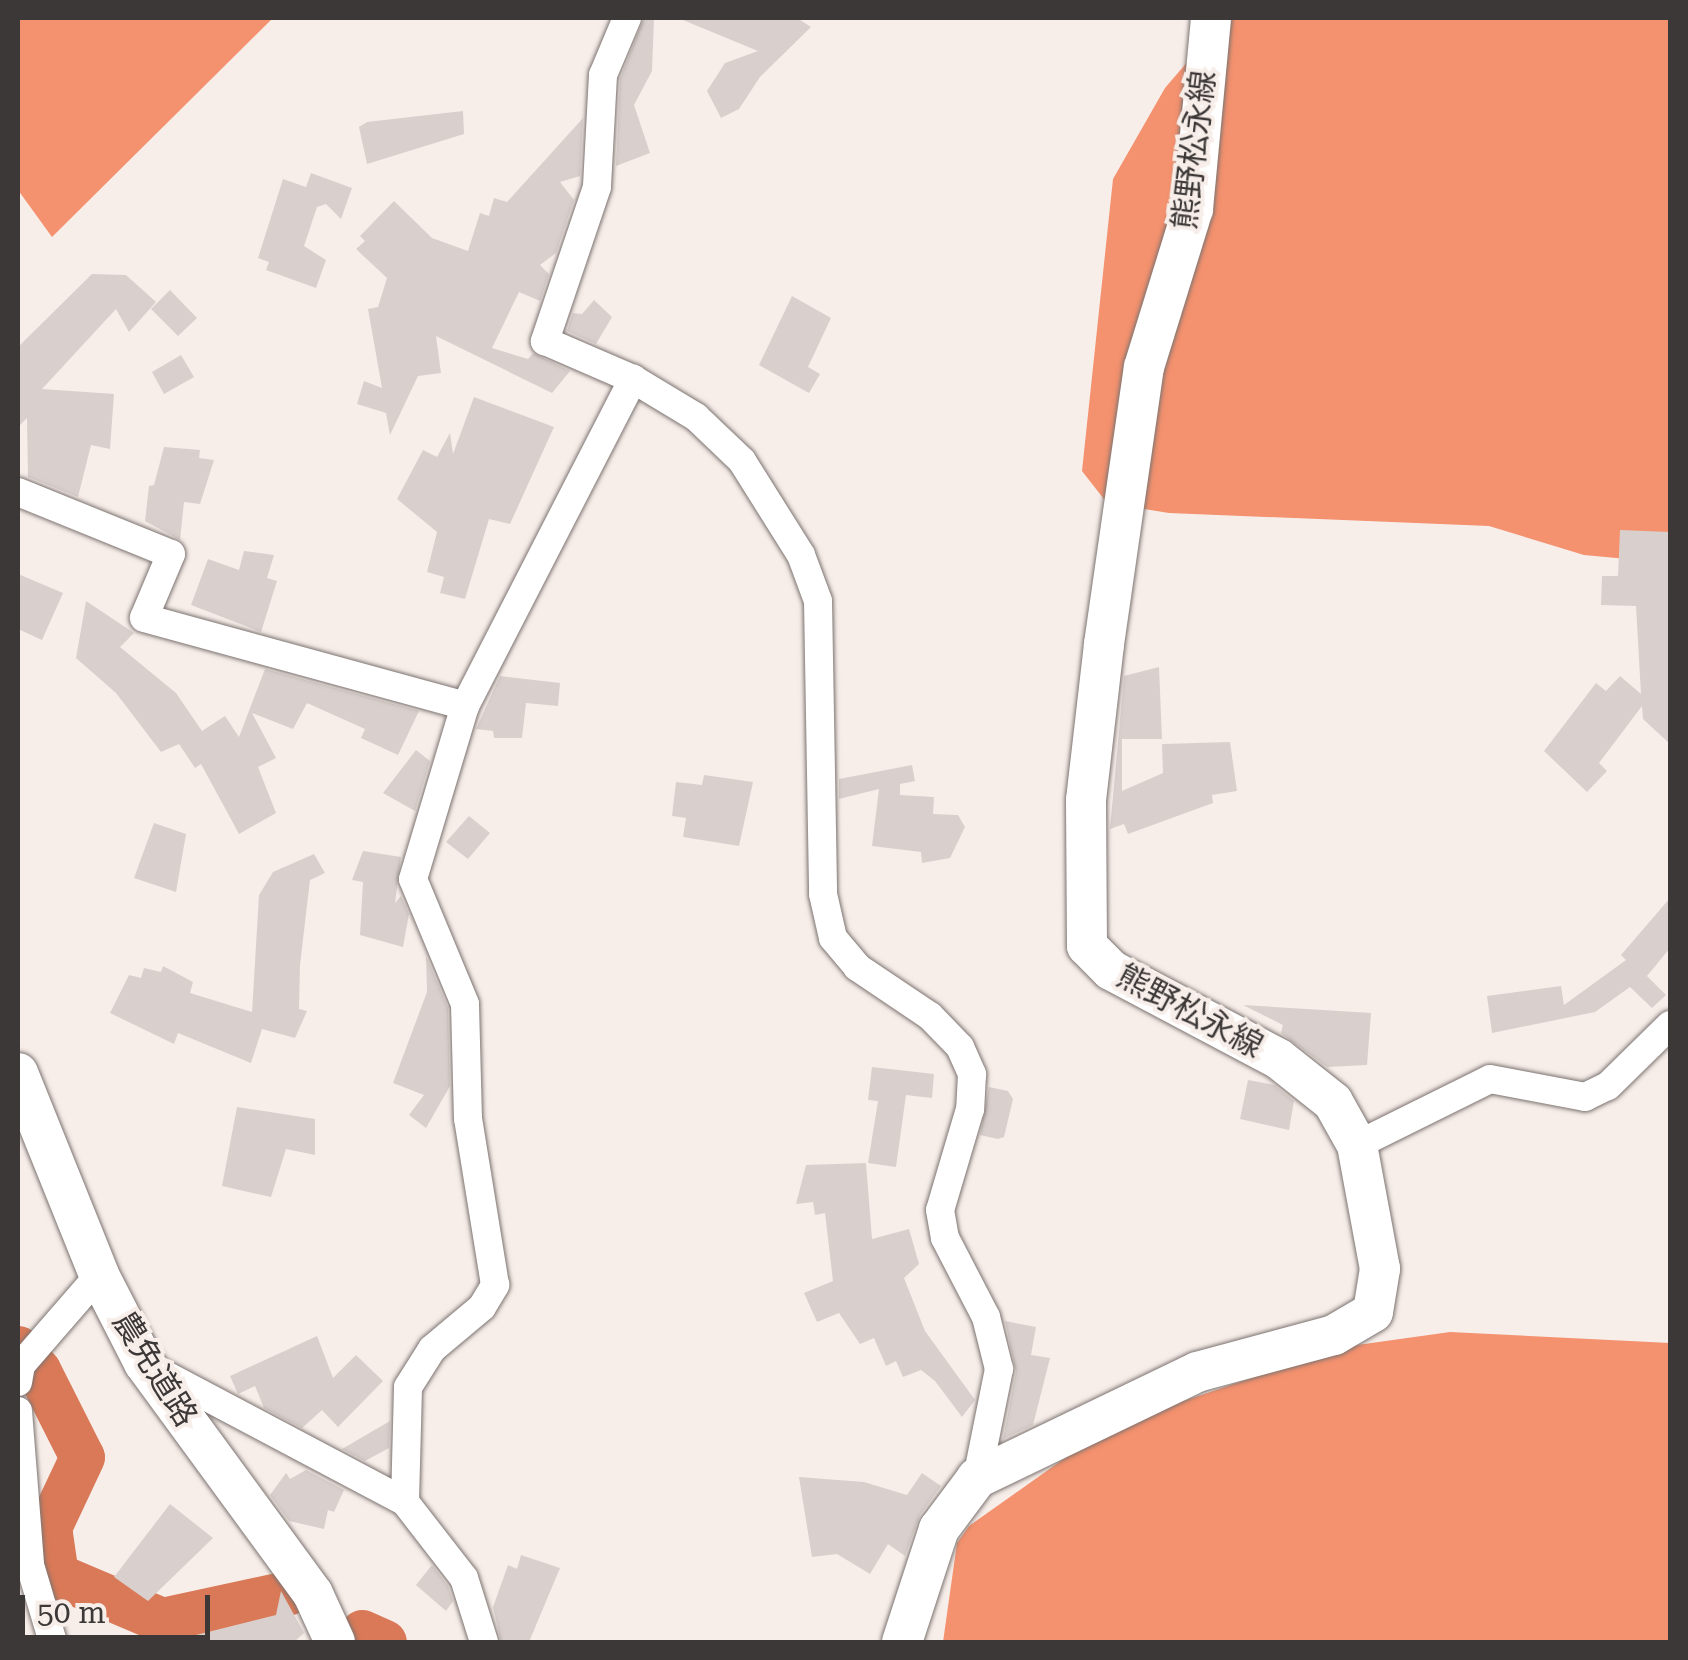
<!DOCTYPE html>
<meta charset="utf-8">
<style>
body{margin:0}
#map{position:relative;width:1688px;height:1660px;overflow:hidden;background:#f7eeea;font-family:"Roboto Serif","Noto Sans JP",serif}
div>[style]{position:absolute}
[style*='--x']{left:calc(var(--x)*1px);top:calc(var(--y)*1px);width:calc(var(--w)*1px);rotate:calc(var(--a)*1deg)}
.forest>*{inset:0;background:#f4916e}
.river>*{height:45px;margin:-22.5px;padding:0 22.5px;transform-origin:22.5px;border-radius:22.5px;background:#d97957}
.building>*{inset:0;background:#d9d0cd}
.roads{filter:drop-shadow(0 0 2px #7c7370) drop-shadow(0 0 2px #7c7370)}
.street>*{height:28px;margin:-14px;padding:0 14px;transform-origin:14px;border-radius:14px;background:#fff}
.secondary>*{height:40px;margin:-20px;padding:0 20px;transform-origin:20px;border-radius:20px;background:#fff}
span{translate:-50% -50%;white-space:nowrap;text-align:center;line-height:1.15;-webkit-text-stroke:8px #f7eeea;paint-order:stroke}
.street-label{font-size:32px;color:#3c3837}
.frame{position:absolute;inset:0;border:20px solid #3c3837;pointer-events:none}
.scale{position:absolute;left:20px;top:1595px;width:190px;height:45px;box-sizing:border-box;border:5px solid #3c3837;border-top:0;padding-left:12px;font-size:30px;line-height:35px;white-space:nowrap;color:#3c3837;-webkit-text-stroke:8px #f7eeea;paint-order:stroke}
</style>
<div id="map">
<div class="forest">
<div style="clip-path:polygon(18px 18px,273px 18px,52px 237px,18px 190px)"></div>
<div style="clip-path:polygon(1225px 18px,1670px 18px,1670px 563px,1584px 555px,1489px 526px,1169px 513px,1107px 503px,1082px 471px,1113px 179px,1165px 88px)"></div>
<div style="clip-path:polygon(1450px 1332px,1670px 1343px,1670px 1642px,943px 1642px,957px 1543px,969px 1526px,1110px 1426px,1343px 1347px)"></div>
</div>
<div class="river">
<div style="--x:18;--y:1348;--w:30;--a:48"></div>
<div style="--x:38;--y:1370;--w:97;--a:63.2"></div>
<div style="--x:82;--y:1457;--w:77;--a:115.2"></div>
<div style="--x:49;--y:1527;--w:49;--a:81.7"></div>
<div style="--x:56;--y:1575;--w:115;--a:23"></div>
<div style="--x:162;--y:1620;--w:128;--a:-12.2"></div>
<div style="--x:362;--y:1632;--w:24;--a:24"></div>
</div>
<div class="building">
<div style="clip-path:polygon(644px 18px,654px 18px,652px 71px,634px 105px,650px 153px,616px 166px,620px 79px)"></div>
<div style="clip-path:polygon(678px 18px,797px 18px,811px 27px,760px 77px,739px 109px,721px 118px,707px 91px,725px 63px,758px 51px)"></div>
<div style="clip-path:polygon(463px 111px,464px 134px,367px 164px,359px 127px,367px 122px)"></div>
<div style="clip-path:polygon(583px 118px,580px 176px,560px 182px,574px 200px,556px 253px,540px 265px,549px 274px,540px 301px,519px 292px,492px 348px,528px 359px,533px 353px,570px 371px,552px 393px,436px 336px,441px 373px,418px 376px,390px 435px,386px 413px,357px 404px,364px 381px,382px 388px,368px 309px,378px 307px,387px 278px,356px 249px,365px 241px,360px 236px,394px 201px,432px 238px,468px 251px,480px 213px,489px 216px,494px 198px,507px 202px)"></div>
<div style="clip-path:polygon(311px 173px,352px 188px,341px 219px,326px 204px,317px 207px,304px 246px,326px 260px,316px 288px,266px 270px,269px 262px,258px 258px,283px 179px,306px 187px)"></div>
<div style="clip-path:polygon(92px 274px,126px 275px,156px 302px,129px 332px,116px 309px,42px 389px,114px 394px,110px 449px,91px 445px,78px 497px,28px 477px,27px 418px,18px 427px,18px 347px)"></div>
<div style="clip-path:polygon(170px 290px,197px 318px,178px 336px,151px 309px)"></div>
<div style="clip-path:polygon(792px 296px,831px 318px,808px 367px,820px 374px,809px 393px,759px 365px)"></div>
<div style="clip-path:polygon(594px 300px,612px 317px,596px 344px,567px 331px,573px 313px,582px 314px)"></div>
<div style="clip-path:polygon(181px 355px,194px 377px,164px 394px,152px 372px)"></div>
<div style="clip-path:polygon(474px 397px,554px 427px,510px 524px,489px 519px,465px 599px,440px 593px,444px 577px,427px 572px,437px 532px,397px 499px,423px 450px,437px 457px,450px 433px,453px 454px)"></div>
<div style="clip-path:polygon(164px 447px,200px 450px,199px 458px,214px 460px,200px 504px,184px 502px,180px 540px,145px 521px,149px 486px,154px 485px)"></div>
<div style="clip-path:polygon(1620px 530px,1670px 532px,1670px 744px,1643px 719px,1642px 706px,1599px 763px,1607px 771px,1587px 792px,1544px 751px,1596px 683px,1606px 691px,1620px 676px,1641px 694px,1636px 606px,1601px 605px,1602px 576px,1618px 576px)"></div>
<div style="clip-path:polygon(244px 551px,274px 555px,267px 578px,277px 581px,261px 632px,191px 605px,208px 559px,239px 570px)"></div>
<div style="clip-path:polygon(18px 574px,63px 593px,42px 640px,18px 629px)"></div>
<div style="clip-path:polygon(86px 601px,134px 633px,120px 647px,176px 693px,202px 731px,225px 716px,239px 737px,265px 669px,419px 711px,398px 755px,361px 738px,365px 729px,307px 703px,293px 729px,252px 713px,276px 758px,258px 767px,276px 813px,239px 834px,201px 764px,195px 768px,179px 744px,161px 752px,116px 693px,76px 658px)"></div>
<div style="clip-path:polygon(1159px 667px,1162px 739px,1122px 739px,1122px 791px,1163px 773px,1162px 744px,1230px 742px,1237px 791px,1212px 795px,1213px 803px,1128px 834px,1124px 824px,1110px 829px,1124px 676px)"></div>
<div style="clip-path:polygon(500px 676px,560px 683px,558px 706px,526px 703px,522px 738px,494px 738px,493px 731px,476px 729px)"></div>
<div style="clip-path:polygon(416px 750px,430px 761px,415px 811px,383px 793px)"></div>
<div style="clip-path:polygon(912px 765px,915px 781px,900px 784px,900px 795px,934px 797px,933px 814px,958px 815px,965px 827px,950px 858px,922px 863px,921px 852px,872px 846px,879px 789px,839px 799px,839px 779px)"></div>
<div style="clip-path:polygon(704px 775px,753px 782px,739px 846px,683px 837px,686px 818px,672px 816px,676px 782px,702px 785px)"></div>
<div style="clip-path:polygon(469px 816px,490px 833px,468px 859px,446px 842px)"></div>
<div style="clip-path:polygon(154px 823px,186px 834px,176px 892px,134px 878px)"></div>
<div style="clip-path:polygon(363px 851px,401px 857px,395px 903px,401px 896px,409px 914px,403px 947px,360px 935px,363px 882px,352px 880px)"></div>
<div style="clip-path:polygon(314px 854px,325px 873px,310px 880px,300px 965px,299px 1009px,307px 1011px,295px 1038px,262px 1029px,251px 1063px,178px 1033px,174px 1044px,110px 1013px,129px 975px,141px 978px,144px 968px,161px 972px,163px 966px,193px 982px,190px 993px,252px 1012px,259px 895px,273px 872px)"></div>
<div style="clip-path:polygon(1670px 898px,1670px 948px,1647px 976px,1666px 995px,1652px 1008px,1630px 987px,1595px 1012px,1492px 1033px,1487px 996px,1561px 986px,1564px 1005px,1626px 960px,1621px 955px)"></div>
<div style="clip-path:polygon(426px 956px,448px 1008px,450px 1086px,426px 1128px,409px 1115px,424px 1095px,393px 1083px,427px 992px)"></div>
<div style="clip-path:polygon(1243px 1005px,1371px 1013px,1367px 1065px,1327px 1067px,1281px 1033px,1283px 1025px)"></div>
<div style="clip-path:polygon(872px 1067px,934px 1074px,932px 1098px,906px 1095px,896px 1167px,868px 1163px,878px 1101px,868px 1100px)"></div>
<div style="clip-path:polygon(1248px 1080px,1274px 1085px,1294px 1101px,1289px 1130px,1240px 1119px)"></div>
<div style="clip-path:polygon(989px 1087px,1008px 1091px,1013px 1099px,1004px 1137px,998px 1139px,980px 1135px)"></div>
<div style="clip-path:polygon(237px 1107px,315px 1119px,315px 1155px,286px 1149px,271px 1197px,222px 1186px)"></div>
<div style="clip-path:polygon(866px 1163px,872px 1239px,909px 1229px,919px 1264px,904px 1278px,925px 1331px,975px 1400px,962px 1417px,935px 1381px,921px 1370px,903px 1377px,896px 1361px,886px 1366px,874px 1338px,860px 1344px,839px 1313px,817px 1322px,804px 1293px,833px 1281px,825px 1213px,815px 1215px,813px 1202px,796px 1204px,806px 1165px)"></div>
<div style="clip-path:polygon(1005px 1321px,1036px 1327px,1031px 1355px,1050px 1358px,1033px 1425px,1003px 1439px,1016px 1372px)"></div>
<div style="clip-path:polygon(317px 1336px,333px 1378px,356px 1355px,383px 1381px,338px 1427px,322px 1410px,302px 1428px,264px 1408px,255px 1386px,238px 1394px,230px 1376px)"></div>
<div style="clip-path:polygon(390px 1421px,389px 1448px,365px 1461px,342px 1449px)"></div>
<div style="clip-path:polygon(306px 1470px,344px 1490px,334px 1512px,328px 1510px,324px 1529px,289px 1521px,270px 1495px,286px 1473px,290px 1479px)"></div>
<div style="clip-path:polygon(922px 1473px,941px 1486px,920px 1515px,905px 1556px,888px 1544px,870px 1574px,837px 1554px,812px 1557px,799px 1477px,864px 1482px,907px 1495px)"></div>
<div style="clip-path:polygon(170px 1504px,213px 1538px,148px 1601px,114px 1577px)"></div>
<div style="clip-path:polygon(521px 1555px,560px 1568px,529px 1642px,501px 1642px,493px 1607px,508px 1565px,517px 1569px)"></div>
<div style="clip-path:polygon(432px 1565px,448px 1586px,453px 1601px,446px 1611px,416px 1585px)"></div>
<div style="clip-path:polygon(281px 1591px,304px 1633px,294px 1642px,197px 1642px,196px 1635px,276px 1615px)"></div>
</div>
<div class="roads">
<div class="street">
<div style="--x:627;--y:18;--w:62;--a:112.8"></div>
<div style="--x:603;--y:75;--w:112;--a:93.1"></div>
<div style="--x:597;--y:187;--w:163;--a:108.7"></div>
<div style="--x:545;--y:341;--w:96;--a:23.4"></div>
<div style="--x:633;--y:379;--w:74;--a:31.1"></div>
<div style="--x:696;--y:417;--w:64;--a:43.7"></div>
<div style="--x:742;--y:461;--w:111;--a:57.9"></div>
<div style="--x:801;--y:555;--w:49;--a:69.7"></div>
<div style="--x:818;--y:601;--w:293;--a:89"></div>
<div style="--x:823;--y:894;--w:45;--a:77.2"></div>
<div style="--x:833;--y:938;--w:38;--a:50"></div>
<div style="--x:857;--y:967;--w:88;--a:33.9"></div>
<div style="--x:930;--y:1016;--w:43;--a:45.9"></div>
<div style="--x:960;--y:1047;--w:30;--a:66"></div>
<div style="--x:972;--y:1074;--w:35;--a:93"></div>
<div style="--x:970;--y:1109;--w:105;--a:106.5"></div>
<div style="--x:940;--y:1210;--w:28;--a:80"></div>
<div style="--x:945;--y:1238;--w:89;--a:62.6"></div>
<div style="--x:986;--y:1317;--w:54;--a:76"></div>
<div style="--x:999;--y:1369;--w:111;--a:101.4"></div>
<div style="--x:18;--y:492;--w:165;--a:22.1"></div>
<div style="--x:171;--y:554;--w:69;--a:112.9"></div>
<div style="--x:144;--y:618;--w:333;--a:15.3"></div>
<div style="--x:1357;--y:1145;--w:148;--a:-26.4"></div>
<div style="--x:1490;--y:1079;--w:97;--a:10.7"></div>
<div style="--x:1585;--y:1097;--w:25;--a:-26"></div>
<div style="--x:1608;--y:1086;--w:87;--a:-44.5"></div>
<div style="--x:154;--y:1369;--w:284;--a:27.9"></div>
<div style="--x:405;--y:1502;--w:96;--a:52.2"></div>
<div style="--x:464;--y:1578;--w:67;--a:72.6"></div>
<div style="--x:18;--y:1382;--w:17;--a:-80"></div>
<div style="--x:21;--y:1365;--w:119;--a:-49.1"></div>
<div style="--x:18;--y:1411;--w:154;--a:85.5"></div>
<div style="--x:30;--y:1565;--w:80;--a:73.4"></div>
<div style="--x:405;--y:1502;--w:115;--a:-88.5"></div>
<div style="--x:408;--y:1387;--w:45;--a:-57.7"></div>
<div style="--x:432;--y:1349;--w:65;--a:-40"></div>
<div style="--x:482;--y:1307;--w:26;--a:-59"></div>
<div style="--x:495;--y:1285;--w:168;--a:-99.2"></div>
<div style="--x:468;--y:1119;--w:115;--a:-91.5"></div>
<div style="--x:465;--y:1004;--w:135;--a:-112.6"></div>
<div style="--x:413;--y:879;--w:181;--a:-73.3"></div>
<div style="--x:465;--y:706;--w:368;--a:-62.8"></div>
</div>
<div class="secondary">
<div style="--x:18;--y:1073;--w:218;--a:68.1"></div>
<div style="--x:99;--y:1275;--w:99;--a:62.9"></div>
<div style="--x:144;--y:1363;--w:286;--a:53.8"></div>
<div style="--x:313;--y:1594;--w:53;--a:65.4"></div>
<div style="--x:902;--y:1642;--w:119;--a:-71.9"></div>
<div style="--x:939;--y:1529;--w:64;--a:-53.3"></div>
<div style="--x:977;--y:1478;--w:244;--a:-25.7"></div>
<div style="--x:1197;--y:1372;--w:142;--a:-15.1"></div>
<div style="--x:1334;--y:1335;--w:45;--a:-30.5"></div>
<div style="--x:1373;--y:1312;--w:44;--a:-80.8"></div>
<div style="--x:1380;--y:1269;--w:126;--a:-100.5"></div>
<div style="--x:1357;--y:1145;--w:49;--a:-119.2"></div>
<div style="--x:1333;--y:1102;--w:69;--a:-141.5"></div>
<div style="--x:1279;--y:1059;--w:190;--a:-152.1"></div>
<div style="--x:1111;--y:970;--w:34;--a:-135"></div>
<div style="--x:1087;--y:946;--w:146;--a:-90.4"></div>
<div style="--x:1086;--y:800;--w:157;--a:-83.4"></div>
<div style="--x:1104;--y:644;--w:280;--a:-81.8"></div>
<div style="--x:1144;--y:367;--w:165;--a:-72.8"></div>
<div style="--x:1193;--y:209;--w:192;--a:-84.6"></div>
</div>
</div>
<div class="street-label">
<span style="left:1194px;top:150px;rotate:-83deg">熊野松永線</span>
<span style="left:1190px;top:1011px;rotate:28deg">熊野松永線</span>
<span style="left:155px;top:1369px;rotate:58deg">農免道路</span>
</div>
<div class="frame"></div>
<div class="scale">50 m</div>
</div>
